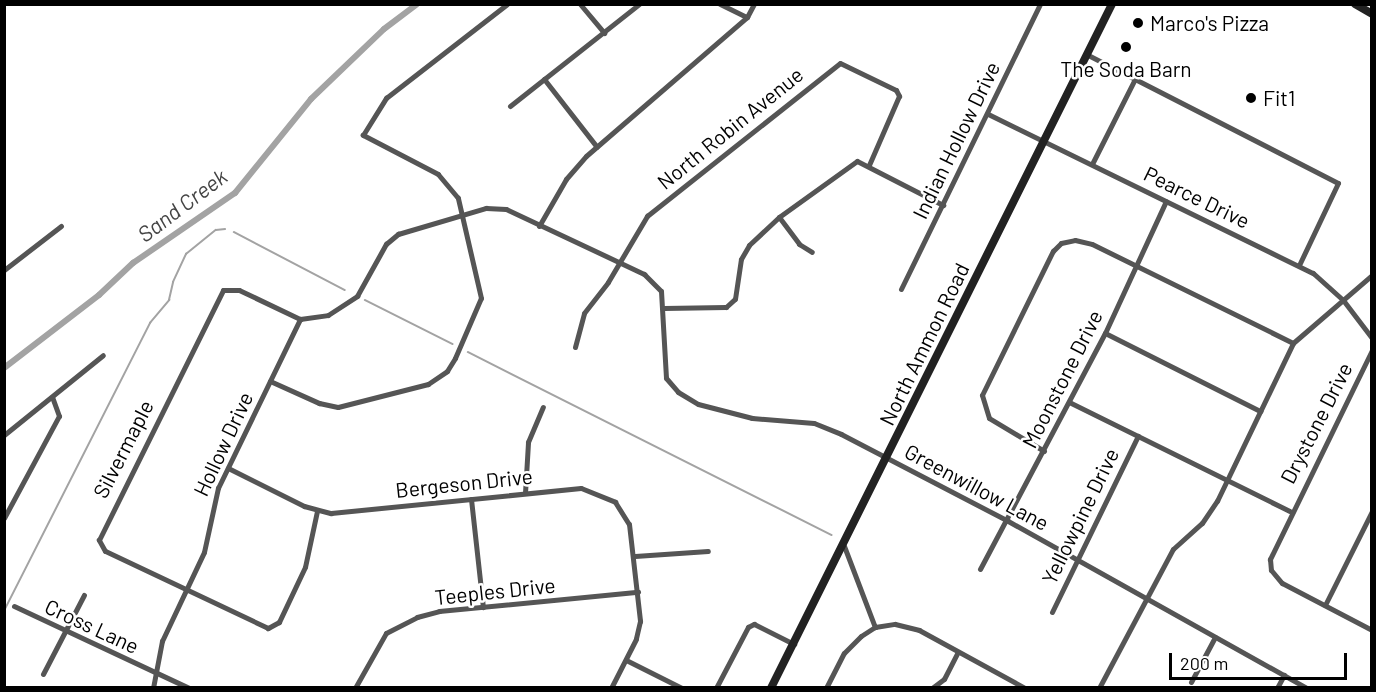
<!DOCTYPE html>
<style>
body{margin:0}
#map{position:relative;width:1376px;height:692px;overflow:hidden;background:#fff;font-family:Barlow,sans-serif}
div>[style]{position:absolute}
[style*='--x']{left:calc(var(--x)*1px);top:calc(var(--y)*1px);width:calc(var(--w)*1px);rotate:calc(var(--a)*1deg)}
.stream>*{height:1.5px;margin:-0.75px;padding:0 0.75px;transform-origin:0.75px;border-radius:0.75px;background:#a3a3a3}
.canal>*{height:6px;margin:-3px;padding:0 3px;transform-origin:3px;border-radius:3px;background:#a3a3a3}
.minor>*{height:5px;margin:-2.5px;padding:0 2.5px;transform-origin:2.5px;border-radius:2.5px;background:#555}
.secondary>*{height:8px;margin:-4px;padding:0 4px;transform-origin:4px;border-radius:4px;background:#222}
.dots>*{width:16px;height:16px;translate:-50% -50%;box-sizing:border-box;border:3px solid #fff;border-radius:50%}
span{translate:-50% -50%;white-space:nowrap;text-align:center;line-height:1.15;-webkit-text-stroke:5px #fff;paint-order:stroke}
.poi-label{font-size:21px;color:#000}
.left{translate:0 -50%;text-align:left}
.street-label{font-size:21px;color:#000}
.water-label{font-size:22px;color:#444;font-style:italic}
.frame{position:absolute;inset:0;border:6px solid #000;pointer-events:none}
.scale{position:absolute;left:1169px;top:653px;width:178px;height:27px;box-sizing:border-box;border:3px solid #000;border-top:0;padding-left:8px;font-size:18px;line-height:21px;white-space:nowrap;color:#000;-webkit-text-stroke:4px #fff;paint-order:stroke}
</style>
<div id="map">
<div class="stream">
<div style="--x:234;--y:232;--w:125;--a:27.6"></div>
<div style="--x:365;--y:300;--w:98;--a:26.6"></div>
<div style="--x:468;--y:352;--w:407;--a:26.7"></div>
<div style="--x:4;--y:611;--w:323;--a:-63.1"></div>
<div style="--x:150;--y:323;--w:30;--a:-50"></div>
<div style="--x:169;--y:300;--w:18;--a:-77"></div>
<div style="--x:173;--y:282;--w:31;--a:-65"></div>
<div style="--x:186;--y:254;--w:38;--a:-39"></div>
<div style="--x:216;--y:230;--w:9;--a:-6"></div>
</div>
<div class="canal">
<div style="--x:4;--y:368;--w:120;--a:-37.5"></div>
<div style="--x:99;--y:295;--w:47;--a:-43.3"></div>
<div style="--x:133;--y:263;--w:124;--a:-34.5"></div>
<div style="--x:235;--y:193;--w:121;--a:-51"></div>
<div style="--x:311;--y:99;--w:101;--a:-43.8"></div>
<div style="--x:384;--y:29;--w:41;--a:-37.1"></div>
</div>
<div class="minor">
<div style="--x:580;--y:4;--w:38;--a:50"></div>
<div style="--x:720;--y:4;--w:30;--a:26"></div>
<div style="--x:1086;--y:54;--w:283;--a:27.1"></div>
<div style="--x:1338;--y:183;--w:91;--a:115.4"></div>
<div style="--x:544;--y:79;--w:86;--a:52.1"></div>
<div style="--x:510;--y:106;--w:164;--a:-38.3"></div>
<div style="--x:988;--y:114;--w:362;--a:26.1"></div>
<div style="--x:1313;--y:273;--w:40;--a:42"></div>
<div style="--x:1343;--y:300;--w:48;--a:52.7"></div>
<div style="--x:1092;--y:164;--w:95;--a:-63.2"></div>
<div style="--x:779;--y:217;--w:34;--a:53"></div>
<div style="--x:799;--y:244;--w:15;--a:32"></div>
<div style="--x:539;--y:226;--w:54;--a:-60.1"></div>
<div style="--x:566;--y:179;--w:30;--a:-49"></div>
<div style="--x:586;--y:156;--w:213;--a:-40.8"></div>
<div style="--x:747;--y:17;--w:15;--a:-62"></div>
<div style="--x:4;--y:270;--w:72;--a:-37.7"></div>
<div style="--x:901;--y:289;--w:317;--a:-64"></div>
<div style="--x:664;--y:308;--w:62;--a:-0.9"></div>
<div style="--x:726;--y:307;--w:12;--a:-42"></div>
<div style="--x:735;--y:299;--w:40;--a:-81.5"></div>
<div style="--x:741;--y:259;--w:16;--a:-60"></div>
<div style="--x:749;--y:245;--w:41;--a:-43"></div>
<div style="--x:779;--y:217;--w:96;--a:-35.7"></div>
<div style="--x:857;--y:161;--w:97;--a:27.1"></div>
<div style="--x:1105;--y:333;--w:174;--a:26.7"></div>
<div style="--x:575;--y:347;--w:35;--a:-75"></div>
<div style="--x:584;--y:313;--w:39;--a:-52"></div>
<div style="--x:608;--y:282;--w:77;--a:-59.4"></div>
<div style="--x:647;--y:216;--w:246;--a:-38.4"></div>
<div style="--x:840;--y:63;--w:62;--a:25.7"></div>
<div style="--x:896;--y:90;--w:7;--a:63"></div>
<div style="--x:899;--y:96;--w:75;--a:113.5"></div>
<div style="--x:1372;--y:350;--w:233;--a:116"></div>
<div style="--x:1270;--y:559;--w:11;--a:85"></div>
<div style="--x:1271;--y:570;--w:17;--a:50"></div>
<div style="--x:1282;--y:583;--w:102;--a:27.6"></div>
<div style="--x:270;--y:381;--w:54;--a:24.2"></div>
<div style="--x:319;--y:403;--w:19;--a:12"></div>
<div style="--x:338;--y:407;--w:93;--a:-14.3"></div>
<div style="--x:428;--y:384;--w:23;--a:-34"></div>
<div style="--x:447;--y:371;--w:15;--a:-58"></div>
<div style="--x:455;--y:358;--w:65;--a:-66.6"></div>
<div style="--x:481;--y:298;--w:103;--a:-103"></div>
<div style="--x:458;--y:198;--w:31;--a:-130"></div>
<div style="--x:438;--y:174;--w:85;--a:-152.5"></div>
<div style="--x:363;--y:135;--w:44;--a:-58.1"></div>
<div style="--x:386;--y:98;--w:153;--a:-37.8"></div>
<div style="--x:1069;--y:402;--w:246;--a:26.3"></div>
<div style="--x:4;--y:435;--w:127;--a:-38.9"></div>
<div style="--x:1044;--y:451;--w:64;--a:-149"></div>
<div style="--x:989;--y:418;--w:24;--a:-107"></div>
<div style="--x:982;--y:395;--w:161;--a:-63.8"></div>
<div style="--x:1053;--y:251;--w:11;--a:-45"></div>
<div style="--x:1061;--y:243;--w:14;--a:-12"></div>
<div style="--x:1075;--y:240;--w:17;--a:13"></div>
<div style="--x:1092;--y:244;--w:224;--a:26.2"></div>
<div style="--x:228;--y:468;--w:85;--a:26.6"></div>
<div style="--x:304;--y:506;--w:28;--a:15"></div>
<div style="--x:331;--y:513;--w:251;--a:-5.7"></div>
<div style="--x:581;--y:488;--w:37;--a:22"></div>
<div style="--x:615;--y:502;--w:26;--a:58"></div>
<div style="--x:629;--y:524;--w:98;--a:83.5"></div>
<div style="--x:640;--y:621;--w:18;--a:103"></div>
<div style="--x:636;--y:639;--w:55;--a:117"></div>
<div style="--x:525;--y:493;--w:51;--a:-86.6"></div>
<div style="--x:528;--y:442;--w:38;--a:-67"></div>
<div style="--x:471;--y:499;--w:109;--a:83.7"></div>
<div style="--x:317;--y:511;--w:57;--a:102.1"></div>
<div style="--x:305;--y:567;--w:61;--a:115.3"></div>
<div style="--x:279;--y:622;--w:13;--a:151"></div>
<div style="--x:268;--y:628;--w:180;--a:-154.7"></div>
<div style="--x:105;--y:551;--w:13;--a:-119"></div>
<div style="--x:99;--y:540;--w:279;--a:-63.6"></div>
<div style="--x:223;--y:290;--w:16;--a:0"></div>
<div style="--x:239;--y:290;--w:68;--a:25.4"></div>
<div style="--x:300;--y:319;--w:28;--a:-8"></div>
<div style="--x:328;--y:315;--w:35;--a:-33"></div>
<div style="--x:357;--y:296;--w:60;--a:-60.9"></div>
<div style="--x:386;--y:244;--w:16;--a:-40"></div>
<div style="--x:398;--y:234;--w:92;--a:-16.5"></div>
<div style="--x:486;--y:208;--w:20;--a:3"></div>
<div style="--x:506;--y:209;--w:153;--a:25.2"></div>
<div style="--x:644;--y:274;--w:24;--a:45"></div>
<div style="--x:661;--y:291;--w:87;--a:86.7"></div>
<div style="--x:666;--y:378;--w:18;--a:49"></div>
<div style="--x:678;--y:392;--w:23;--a:31"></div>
<div style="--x:698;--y:404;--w:56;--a:14.5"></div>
<div style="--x:752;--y:418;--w:62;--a:4.6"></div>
<div style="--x:814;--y:423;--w:29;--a:22"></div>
<div style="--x:841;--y:434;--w:188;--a:27.5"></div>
<div style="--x:1008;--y:521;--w:342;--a:29.2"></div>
<div style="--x:4;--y:518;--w:116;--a:-61.7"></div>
<div style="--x:59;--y:416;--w:20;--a:-110"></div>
<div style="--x:844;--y:546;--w:87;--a:69.1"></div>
<div style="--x:635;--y:556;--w:73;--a:-3.9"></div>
<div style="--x:980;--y:569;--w:267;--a:-62.1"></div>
<div style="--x:1105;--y:333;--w:145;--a:-65.2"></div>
<div style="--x:1325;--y:605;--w:105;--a:-63.4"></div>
<div style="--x:14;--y:606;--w:193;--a:25.1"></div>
<div style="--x:1052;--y:612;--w:196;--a:-64"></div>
<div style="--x:626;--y:660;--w:63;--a:26.6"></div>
<div style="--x:43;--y:674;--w:89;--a:-62.6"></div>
<div style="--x:1191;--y:682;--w:51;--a:-61.9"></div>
<div style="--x:153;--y:688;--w:48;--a:-79.2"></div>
<div style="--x:162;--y:641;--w:98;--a:-64.7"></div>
<div style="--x:204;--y:552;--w:66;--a:-77.7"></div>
<div style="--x:218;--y:488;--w:188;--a:-64.1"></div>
<div style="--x:355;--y:688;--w:63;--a:-60.6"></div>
<div style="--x:386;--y:633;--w:35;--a:-27"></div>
<div style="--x:417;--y:617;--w:23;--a:-15"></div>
<div style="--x:439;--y:611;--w:200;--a:-5.5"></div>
<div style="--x:716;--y:688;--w:69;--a:-62.3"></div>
<div style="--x:748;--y:627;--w:7;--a:-27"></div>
<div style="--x:754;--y:624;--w:45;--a:26.6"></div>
<div style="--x:826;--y:688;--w:39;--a:-63"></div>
<div style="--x:844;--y:653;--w:24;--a:-45"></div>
<div style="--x:861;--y:636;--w:17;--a:-33"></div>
<div style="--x:875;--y:627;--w:20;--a:-9"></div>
<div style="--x:895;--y:624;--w:25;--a:14"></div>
<div style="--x:919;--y:630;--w:121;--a:28.7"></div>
<div style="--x:932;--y:688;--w:15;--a:-37"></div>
<div style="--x:944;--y:679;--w:30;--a:-63"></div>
<div style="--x:1099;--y:688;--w:157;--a:-62"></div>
<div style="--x:1173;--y:549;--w:39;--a:-42"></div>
<div style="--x:1202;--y:523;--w:27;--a:-56"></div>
<div style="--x:1217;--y:501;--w:175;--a:-64.3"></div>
<div style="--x:1293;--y:343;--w:104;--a:-40.7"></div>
<div style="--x:1277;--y:688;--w:15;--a:-62"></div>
</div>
<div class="secondary">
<div style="--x:1355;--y:4;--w:20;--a:30"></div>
<div style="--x:771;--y:688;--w:764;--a:-63.5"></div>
</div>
<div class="dots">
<div style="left:1138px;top:23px;background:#000"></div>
<div style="left:1126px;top:47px;background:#000"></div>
<div style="left:1251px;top:98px;background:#000"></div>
</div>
<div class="poi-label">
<span class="left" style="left:1150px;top:23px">Marco's Pizza</span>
<span style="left:1126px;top:69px">The Soda Barn</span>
<span class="left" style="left:1263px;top:98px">Fit1</span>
</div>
<div class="street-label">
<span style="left:730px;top:128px;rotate:-39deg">North Robin Avenue</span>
<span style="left:956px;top:140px;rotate:-64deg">Indian Hollow Drive</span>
<span style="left:1197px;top:197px;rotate:26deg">Pearce Drive</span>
<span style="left:924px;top:344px;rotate:-64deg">North Ammon Road</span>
<span style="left:1062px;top:379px;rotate:-63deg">Moonstone Drive</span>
<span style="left:1316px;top:423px;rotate:-63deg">Drystone Drive</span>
<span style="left:223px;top:444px;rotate:-65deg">Hollow Drive</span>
<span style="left:123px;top:449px;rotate:-63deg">Silvermaple</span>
<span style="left:464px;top:483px;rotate:-6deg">Bergeson Drive</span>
<span style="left:977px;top:487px;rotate:28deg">Greenwillow Lane</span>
<span style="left:1080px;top:516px;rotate:-64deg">Yellowpine Drive</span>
<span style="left:495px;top:591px;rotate:-6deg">Teeples Drive</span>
<span style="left:92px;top:626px;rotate:25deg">Cross Lane</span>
</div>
<div class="water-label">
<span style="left:182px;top:205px;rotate:-37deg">Sand Creek</span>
</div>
<div class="frame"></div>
<div class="scale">200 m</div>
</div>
